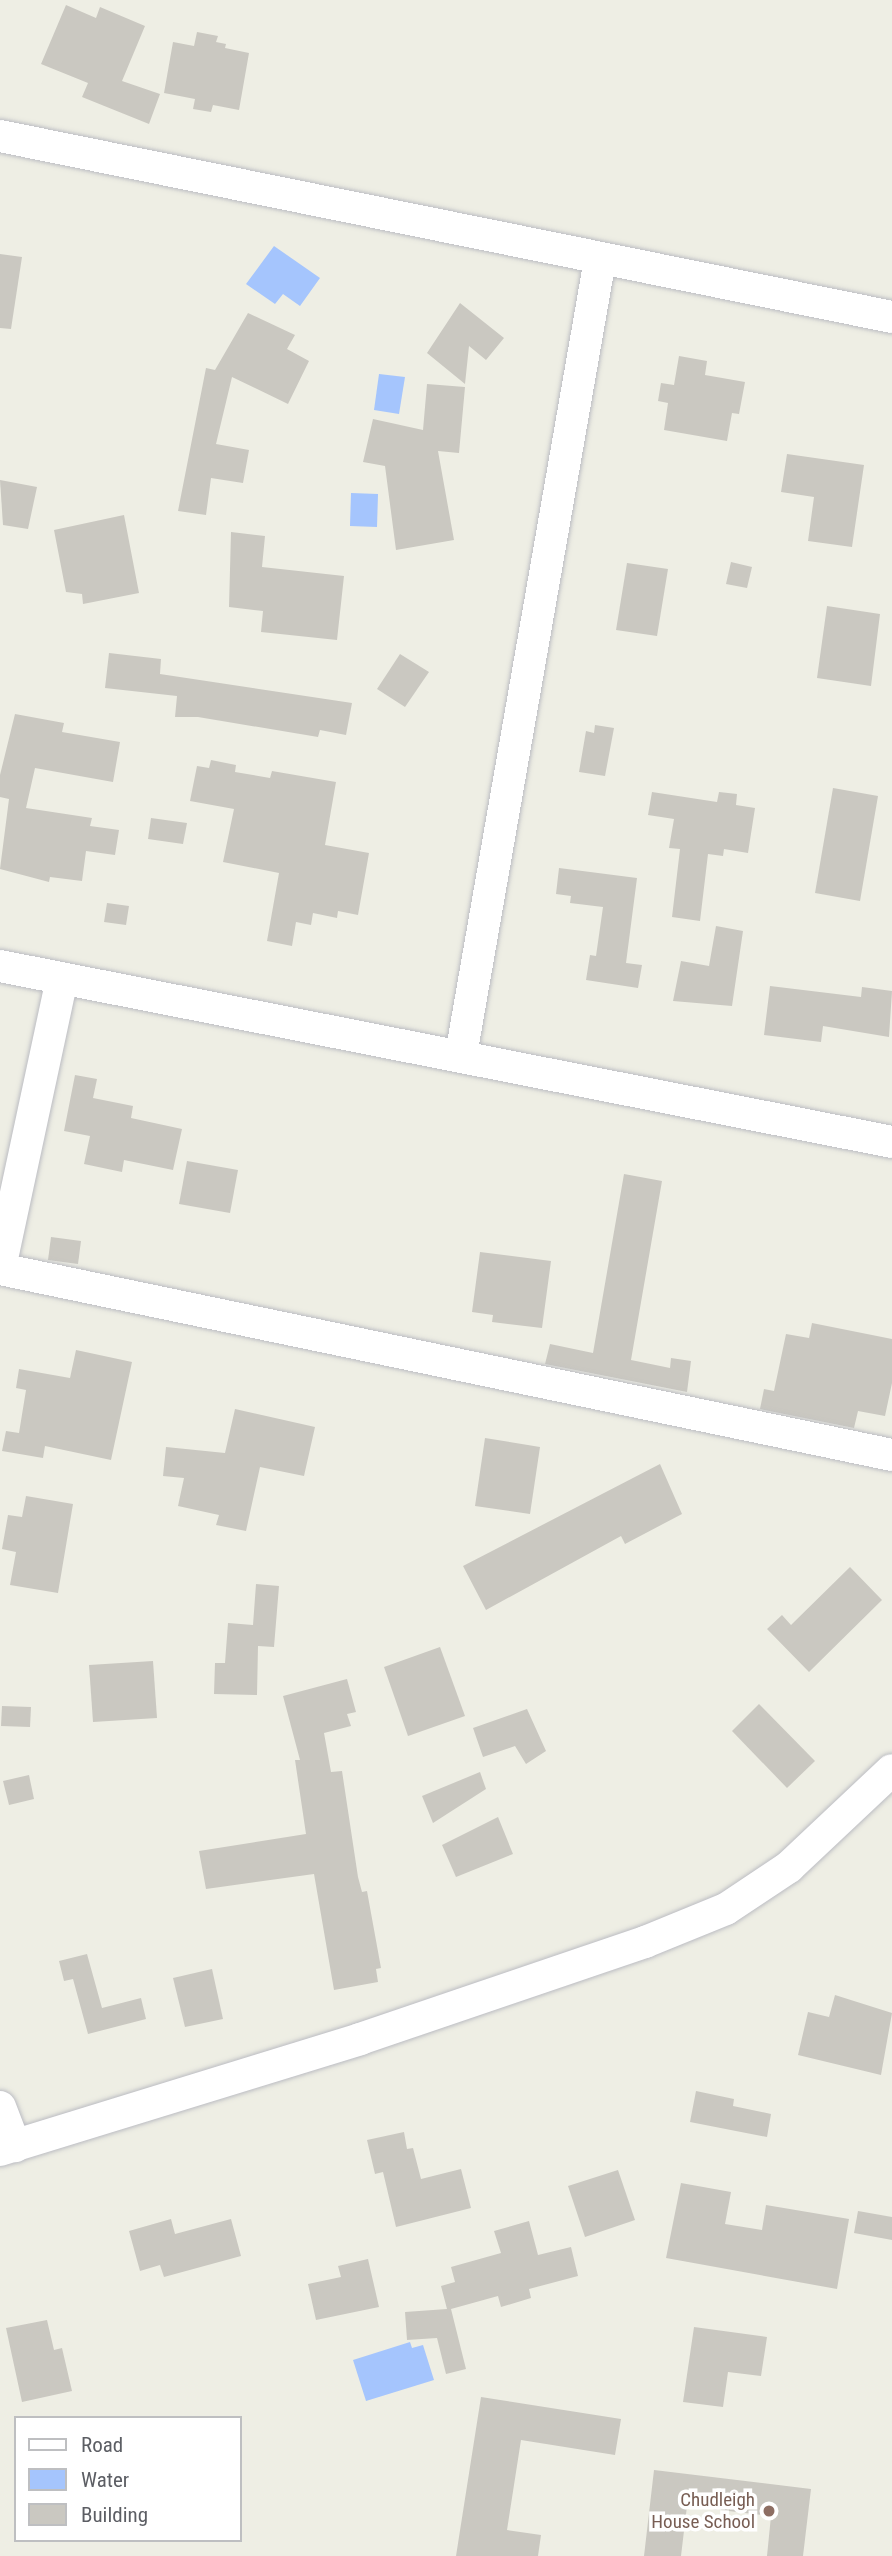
<!DOCTYPE html>
<style>
body{margin:0}
#map{position:relative;width:892px;height:2556px;overflow:hidden;background:#eeeee4;font-family:"Roboto Condensed",sans-serif}
div>[style]{position:absolute}
[style*='--x']{left:calc(var(--x)*1px);top:calc(var(--y)*1px);width:calc(var(--w)*1px);rotate:calc(var(--a)*1deg)}
.water>*{inset:0;background:#a5c5fd}
.building>*{inset:0;background:#cac8c1}
.roads{filter:drop-shadow(0 0 2px #bbbcc2) drop-shadow(0 0 2px #bbbcc2)}
.minor>*{height:32px;margin:-16px;padding:0 16px;transform-origin:16px;border-radius:16px;background:#fff}
.dots>*{width:19px;height:19px;translate:-50% -50%;box-sizing:border-box;border:4px solid #fff;border-radius:50%}
span{translate:-50% -50%;white-space:nowrap;text-align:center;line-height:1.15;-webkit-text-stroke:7px #fff;paint-order:stroke}
.education-label{font-size:19px;color:#785e54}
.right{translate:-100% -50%;text-align:right}
.legend{position:absolute;left:14px;top:2416px;width:228px;height:126px;box-sizing:border-box;background:#fff;border:2px solid #bebfc1;margin:0;padding:9px 12px;list-style:none;font-size:21px;color:#5c5e64}
.legend li{display:flex;align-items:center;gap:14px;height:35px}
.legend b{width:35px;border:2px solid #bebfc1}
</style>
<div id="map">
<div class="water">
<div style="clip-path:polygon(274px 246px,320px 278px,300px 306px,283px 294px,275px 304px,246px 284px)"></div>
<div style="clip-path:polygon(379px 374px,405px 377px,399px 414px,374px 410px)"></div>
<div style="clip-path:polygon(351px 493px,378px 494px,377px 527px,350px 526px)"></div>
<div style="clip-path:polygon(410px 2342px,412px 2348px,423px 2345px,434px 2380px,366px 2401px,353px 2360px)"></div>
</div>
<div class="building">
<div style="clip-path:polygon(66px 5px,96px 18px,100px 7px,145px 26px,122px 81px,160px 94px,149px 124px,82px 97px,88px 83px,41px 64px)"></div>
<div style="clip-path:polygon(197px 32px,218px 36px,216px 42px,226px 44px,225px 48px,249px 53px,239px 110px,213px 105px,211px 112px,193px 109px,195px 99px,164px 93px,173px 42px,194px 46px)"></div>
<div style="clip-path:polygon(0 254px,22px 257px,11px 329px,0 328px)"></div>
<div style="clip-path:polygon(460px 303px,504px 338px,486px 360px,469px 346px,465px 384px,427px 353px)"></div>
<div style="clip-path:polygon(248px 313px,295px 335px,287px 349px,309px 361px,288px 404px,232px 377px,216px 444px,249px 450px,243px 483px,211px 478px,206px 515px,178px 511px,206px 368px,215px 370px)"></div>
<div style="clip-path:polygon(679px 356px,707px 361px,705px 375px,745px 382px,739px 414px,732px 413px,727px 441px,664px 430px,668px 403px,658px 401px,661px 383px,674px 385px)"></div>
<div style="clip-path:polygon(427px 384px,465px 387px,459px 453px,438px 451px,454px 540px,396px 550px,385px 466px,363px 462px,373px 419px,423px 430px)"></div>
<div style="clip-path:polygon(787px 454px,864px 465px,852px 547px,808px 541px,814px 497px,781px 492px)"></div>
<div style="clip-path:polygon(0 480px,37px 487px,28px 529px,3px 525px)"></div>
<div style="clip-path:polygon(124px 515px,139px 593px,83px 604px,82px 594px,66px 592px,54px 530px)"></div>
<div style="clip-path:polygon(231px 532px,265px 536px,262px 567px,344px 576px,337px 640px,261px 632px,263px 611px,229px 607px)"></div>
<div style="clip-path:polygon(731px 562px,752px 567px,747px 588px,726px 584px)"></div>
<div style="clip-path:polygon(627px 563px,668px 569px,657px 636px,616px 630px)"></div>
<div style="clip-path:polygon(827px 606px,880px 614px,871px 686px,817px 678px)"></div>
<div style="clip-path:polygon(109px 653px,161px 659px,160px 674px,352px 703px,346px 735px,320px 730px,318px 737px,198px 717px,175px 717px,177px 696px,105px 688px)"></div>
<div style="clip-path:polygon(400px 654px,429px 672px,405px 707px,377px 689px)"></div>
<div style="clip-path:polygon(15px 714px,64px 723px,62px 732px,120px 742px,113px 782px,35px 768px,26px 808px,92px 818px,90px 826px,119px 830px,115px 855px,86px 851px,82px 881px,50px 877px,49px 882px,0 869px,9px 799px,0 797px,0 775px)"></div>
<div style="clip-path:polygon(595px 725px,614px 728px,605px 776px,579px 772px,586px 731px,594px 733px)"></div>
<div style="clip-path:polygon(211px 760px,236px 765px,235px 772px,270px 778px,272px 771px,336px 782px,325px 845px,369px 853px,358px 915px,338px 911px,337px 918px,313px 913px,311px 925px,296px 922px,292px 946px,267px 941px,279px 873px,223px 862px,234px 809px,190px 801px,197px 766px,209px 768px)"></div>
<div style="clip-path:polygon(833px 788px,878px 796px,860px 901px,815px 893px)"></div>
<div style="clip-path:polygon(652px 792px,717px 802px,719px 792px,737px 794px,736px 805px,755px 808px,748px 853px,724px 849px,723px 856px,708px 854px,700px 921px,672px 917px,680px 849px,669px 848px,674px 819px,648px 815px)"></div>
<div style="clip-path:polygon(151px 818px,187px 823px,183px 844px,148px 839px)"></div>
<div style="clip-path:polygon(559px 868px,637px 878px,626px 963px,642px 965px,638px 988px,586px 980px,590px 955px,596px 956px,603px 907px,570px 903px,571px 896px,556px 894px)"></div>
<div style="clip-path:polygon(107px 903px,129px 906px,126px 925px,104px 922px)"></div>
<div style="clip-path:polygon(716px 926px,743px 931px,732px 1006px,673px 1001px,681px 961px,709px 966px)"></div>
<div style="clip-path:polygon(770px 986px,861px 997px,862px 987px,892px 991px,889px 1037px,823px 1026px,821px 1042px,764px 1035px)"></div>
<div style="clip-path:polygon(75px 1075px,97px 1079px,93px 1098px,133px 1106px,131px 1118px,182px 1129px,173px 1170px,124px 1160px,122px 1172px,84px 1164px,90px 1136px,64px 1131px)"></div>
<div style="clip-path:polygon(187px 1161px,238px 1170px,230px 1213px,179px 1204px)"></div>
<div style="clip-path:polygon(624px 1174px,662px 1181px,631px 1360px,670px 1368px,671px 1358px,691px 1361px,687px 1392px,545px 1364px,550px 1344px,593px 1353px)"></div>
<div style="clip-path:polygon(51px 1237px,81px 1241px,78px 1264px,48px 1260px)"></div>
<div style="clip-path:polygon(480px 1252px,551px 1261px,542px 1328px,492px 1322px,493px 1315px,472px 1312px)"></div>
<div style="clip-path:polygon(812px 1323px,892px 1339px,892px 1383px,885px 1416px,858px 1411px,854px 1428px,760px 1409px,764px 1389px,774px 1391px,786px 1334px,809px 1338px)"></div>
<div style="clip-path:polygon(76px 1350px,132px 1362px,111px 1460px,45px 1446px,43px 1458px,2px 1451px,6px 1431px,19px 1433px,26px 1390px,16px 1388px,19px 1369px,70px 1378px)"></div>
<div style="clip-path:polygon(235px 1409px,315px 1427px,304px 1476px,260px 1467px,246px 1531px,216px 1525px,219px 1515px,178px 1506px,184px 1478px,163px 1476px,166px 1447px,225px 1453px)"></div>
<div style="clip-path:polygon(485px 1438px,540px 1447px,530px 1514px,475px 1506px)"></div>
<div style="clip-path:polygon(660px 1464px,682px 1514px,625px 1544px,621px 1536px,486px 1610px,463px 1566px)"></div>
<div style="clip-path:polygon(26px 1496px,73px 1504px,58px 1593px,10px 1585px,16px 1552px,2px 1549px,8px 1515px,22px 1517px)"></div>
<div style="clip-path:polygon(850px 1567px,882px 1600px,809px 1672px,767px 1629px,782px 1615px,791px 1625px)"></div>
<div style="clip-path:polygon(256px 1584px,279px 1586px,274px 1647px,258px 1646px,257px 1695px,214px 1694px,215px 1663px,225px 1663px,228px 1623px,253px 1625px)"></div>
<div style="clip-path:polygon(440px 1647px,465px 1716px,408px 1736px,384px 1667px)"></div>
<div style="clip-path:polygon(153px 1661px,157px 1718px,93px 1722px,89px 1665px)"></div>
<div style="clip-path:polygon(347px 1679px,356px 1712px,347px 1714px,351px 1726px,324px 1733px,331px 1772px,342px 1771px,358px 1877px,362px 1892px,367px 1891px,381px 1968px,376px 1969px,378px 1982px,334px 1990px,314px 1874px,206px 1889px,199px 1851px,306px 1834px,295px 1760px,300px 1760px,283px 1696px)"></div>
<div style="clip-path:polygon(759px 1704px,815px 1761px,787px 1788px,732px 1731px)"></div>
<div style="clip-path:polygon(2px 1706px,31px 1707px,30px 1727px,1px 1726px)"></div>
<div style="clip-path:polygon(527px 1709px,546px 1751px,526px 1764px,515px 1746px,483px 1757px,473px 1728px)"></div>
<div style="clip-path:polygon(480px 1772px,486px 1789px,433px 1823px,422px 1796px)"></div>
<div style="clip-path:polygon(29px 1775px,34px 1799px,9px 1805px,3px 1781px)"></div>
<div style="clip-path:polygon(498px 1817px,513px 1854px,456px 1877px,442px 1845px)"></div>
<div style="clip-path:polygon(87px 1954px,102px 2008px,141px 1998px,146px 2019px,88px 2034px,73px 1979px,64px 1981px,59px 1961px)"></div>
<div style="clip-path:polygon(212px 1969px,223px 2019px,185px 2027px,173px 1978px)"></div>
<div style="clip-path:polygon(835px 1995px,892px 2013px,881px 2075px,798px 2055px,808px 2012px,829px 2017px)"></div>
<div style="clip-path:polygon(696px 2091px,734px 2099px,733px 2106px,771px 2114px,767px 2137px,690px 2122px)"></div>
<div style="clip-path:polygon(404px 2132px,407px 2149px,413px 2148px,421px 2179px,461px 2169px,471px 2208px,396px 2227px,383px 2172px,375px 2174px,367px 2140px)"></div>
<div style="clip-path:polygon(618px 2170px,635px 2220px,585px 2237px,568px 2186px)"></div>
<div style="clip-path:polygon(681px 2183px,731px 2192px,725px 2224px,762px 2230px,766px 2205px,849px 2219px,837px 2289px,666px 2258px)"></div>
<div style="clip-path:polygon(858px 2211px,892px 2217px,892px 2240px,854px 2233px)"></div>
<div style="clip-path:polygon(171px 2219px,175px 2234px,231px 2219px,241px 2256px,164px 2277px,160px 2265px,140px 2271px,129px 2231px)"></div>
<div style="clip-path:polygon(529px 2221px,538px 2255px,571px 2247px,578px 2276px,529px 2289px,531px 2298px,501px 2307px,498px 2296px,451px 2309px,466px 2369px,446px 2374px,437px 2338px,407px 2340px,405px 2312px,447px 2309px,441px 2286px,455px 2282px,451px 2267px,501px 2253px,494px 2231px)"></div>
<div style="clip-path:polygon(368px 2259px,379px 2307px,316px 2320px,308px 2284px,341px 2277px,338px 2266px)"></div>
<div style="clip-path:polygon(47px 2320px,54px 2350px,62px 2348px,72px 2391px,22px 2402px,6px 2328px)"></div>
<div style="clip-path:polygon(694px 2327px,767px 2337px,761px 2376px,728px 2372px,723px 2407px,683px 2402px)"></div>
<div style="clip-path:polygon(481px 2397px,621px 2419px,615px 2455px,521px 2440px,507px 2530px,541px 2535px,538px 2556px,456px 2556px)"></div>
<div style="clip-path:polygon(654px 2470px,811px 2489px,803px 2556px,767px 2556px,771px 2516px,687px 2506px,681px 2556px,644px 2556px)"></div>
</div>
<div class="roads">
<div class="minor">
<div style="--x:0;--y:136;--w:910;--a:11.47"></div>
<div style="--x:0;--y:966;--w:909;--a:11.16"></div>
<div style="--x:461;--y:1055;--w:808;--a:-80.09"></div>
<div style="--x:0;--y:1268;--w:296;--a:-77.9"></div>
<div style="--x:0;--y:1269;--w:911;--a:11.78"></div>
<div style="--x:0;--y:2107;--w:42;--a:69"></div>
<div style="--x:0;--y:2150;--w:377;--a:-17.1"></div>
<div style="--x:360;--y:2039;--w:301;--a:-18.8"></div>
<div style="--x:645;--y:1942;--w:87;--a:-22.2"></div>
<div style="--x:726;--y:1909;--w:76;--a:-33.7"></div>
<div style="--x:789;--y:1867;--w:141;--a:-43.3"></div>
</div>
</div>
<div class="dots">
<div style="left:769px;top:2511px;background:#8d6e63"></div>
</div>
<div class="education-label">
<span class="right" style="left:755px;top:2511px">Chudleigh<br>House School</span>
</div>
<ul class="legend">
<li><b style="height:9px;background:#fff"></b>Road</li>
<li><b style="height:19px;background:#a5c5fd"></b>Water</li>
<li><b style="height:19px;background:#cac8c1"></b>Building</li>
</ul>
</div>
